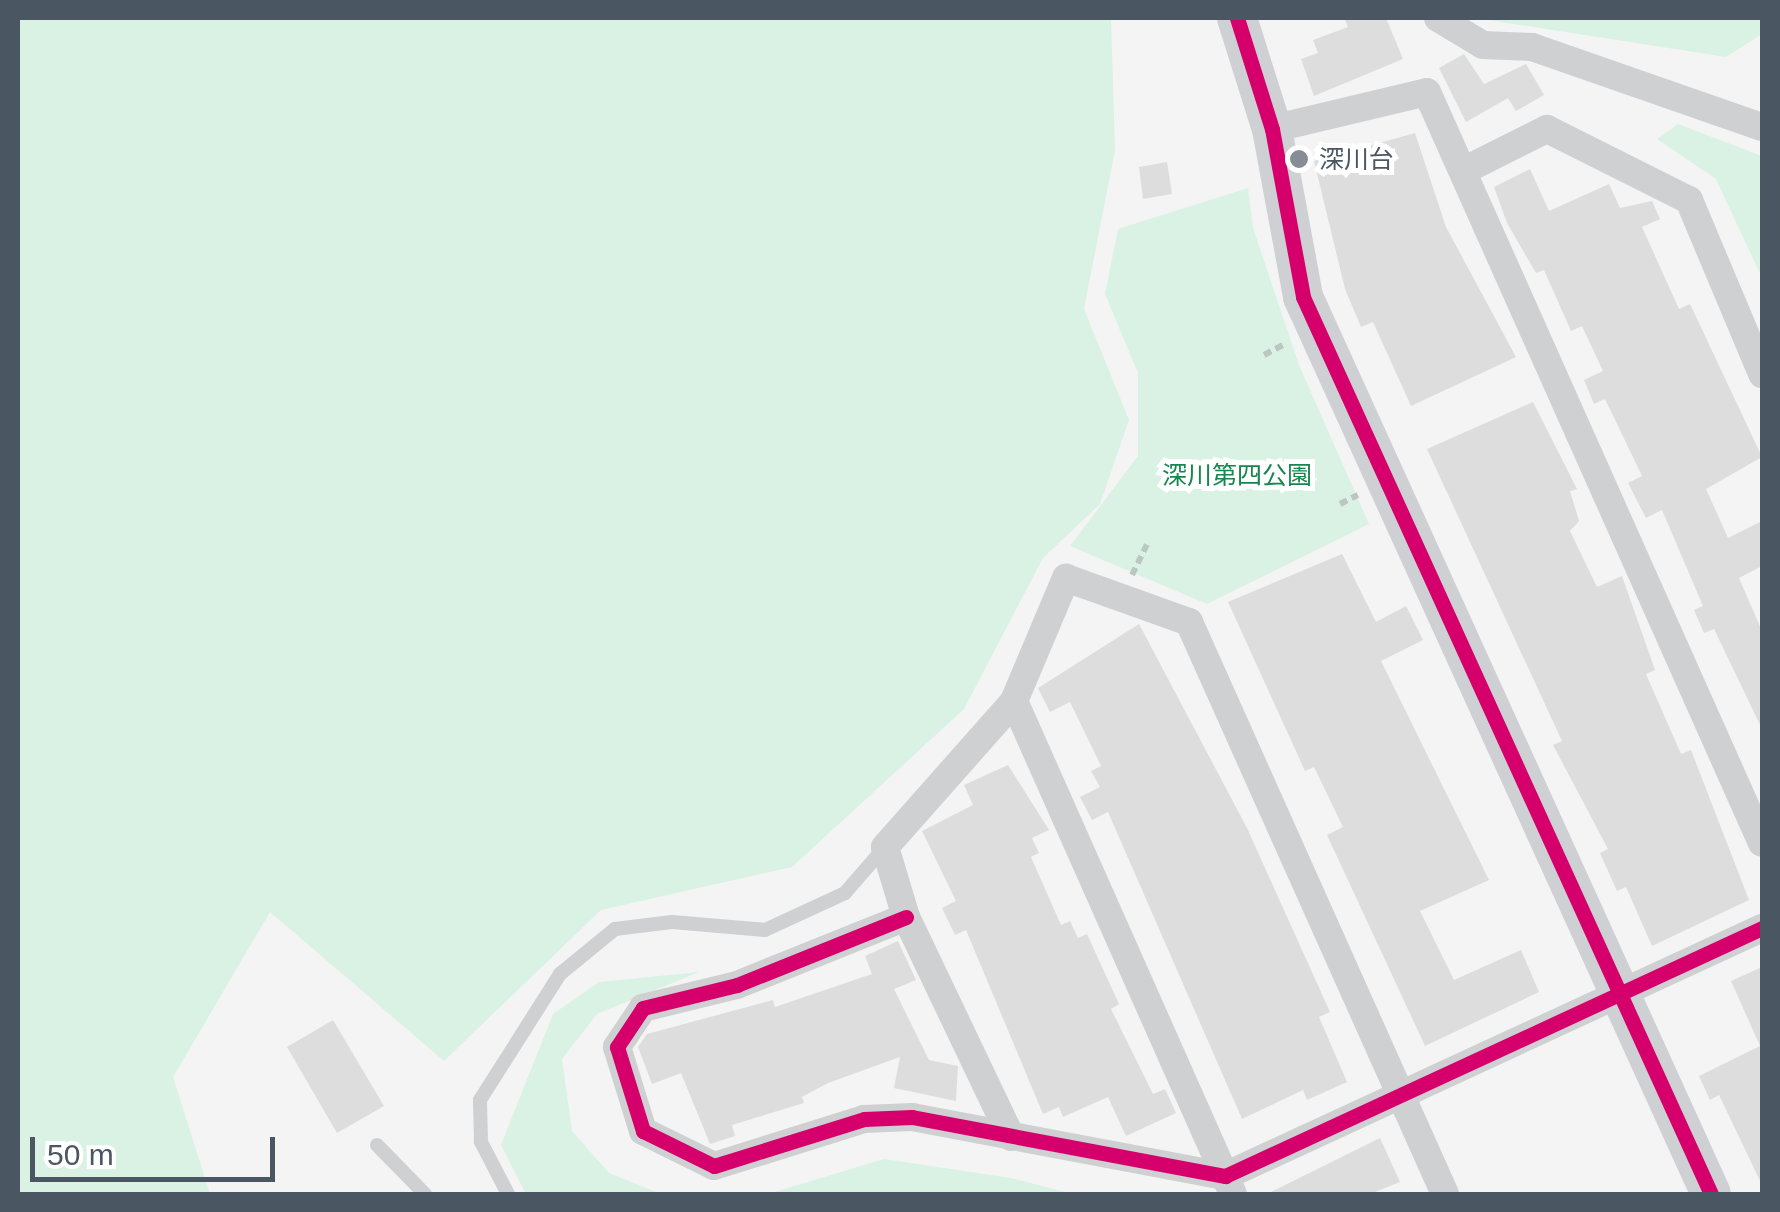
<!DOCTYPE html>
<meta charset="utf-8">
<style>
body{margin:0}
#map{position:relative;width:1780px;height:1212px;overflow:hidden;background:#f4f4f4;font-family:Arial,"Noto Sans JP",sans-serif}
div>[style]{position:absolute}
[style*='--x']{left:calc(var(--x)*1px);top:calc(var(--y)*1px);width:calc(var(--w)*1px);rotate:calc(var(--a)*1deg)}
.green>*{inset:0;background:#d9f2e3}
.building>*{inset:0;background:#ddddde}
.path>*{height:6px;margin-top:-3px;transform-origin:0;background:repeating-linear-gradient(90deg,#bcc7c4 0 8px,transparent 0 13px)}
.lane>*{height:14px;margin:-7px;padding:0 7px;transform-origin:7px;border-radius:7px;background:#ced0d2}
.street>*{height:28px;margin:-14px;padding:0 14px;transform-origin:14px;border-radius:14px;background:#ced0d2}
.secondary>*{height:40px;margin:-20px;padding:0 20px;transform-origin:20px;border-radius:20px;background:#ced0d4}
.cycleway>*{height:15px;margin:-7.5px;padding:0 7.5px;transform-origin:7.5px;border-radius:7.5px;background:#d6006c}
.dots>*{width:28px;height:28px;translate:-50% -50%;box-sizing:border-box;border:5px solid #fff;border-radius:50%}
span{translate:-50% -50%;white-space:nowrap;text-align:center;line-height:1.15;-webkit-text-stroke:10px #fff;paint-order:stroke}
.poi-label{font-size:25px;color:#4a5661}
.left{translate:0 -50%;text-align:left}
.park-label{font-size:25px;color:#17864f}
.frame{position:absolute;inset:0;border:20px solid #4a5661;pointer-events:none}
.scale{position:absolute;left:30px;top:1137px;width:245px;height:45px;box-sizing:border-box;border:5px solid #4a5661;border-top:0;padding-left:12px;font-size:30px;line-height:35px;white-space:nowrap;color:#4a5661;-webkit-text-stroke:8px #fff;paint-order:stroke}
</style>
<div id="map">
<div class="green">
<div style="clip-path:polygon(18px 18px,1111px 18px,1115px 150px,1084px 309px,1129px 420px,1100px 504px,1043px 558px,964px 709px,792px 867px,601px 910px,444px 1061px,270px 912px,173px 1077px,210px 1194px,18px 1194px)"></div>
<div style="clip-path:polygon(1475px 18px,1762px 18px,1762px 34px,1726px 57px)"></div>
<div style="clip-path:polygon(1678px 124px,1762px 156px,1762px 278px,1716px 179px,1657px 139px)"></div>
<div style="clip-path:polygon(1248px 188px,1253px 228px,1299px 365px,1369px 524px,1207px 604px,1070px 546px,1138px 456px,1138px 373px,1105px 294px,1118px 229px)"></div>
<div style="clip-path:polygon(699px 972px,597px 1014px,562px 1059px,572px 1131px,609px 1173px,661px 1194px,526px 1194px,501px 1145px,553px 1014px,599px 982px)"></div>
<div style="clip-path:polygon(884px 1159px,1011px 1178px,1073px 1194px,768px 1194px)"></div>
</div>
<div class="building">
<div style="clip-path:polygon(1344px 18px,1386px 18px,1403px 59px,1314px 96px,1301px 59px,1318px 53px,1313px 40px,1348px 27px)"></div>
<div style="clip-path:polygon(1464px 54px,1484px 84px,1526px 64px,1544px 95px,1516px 111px,1508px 98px,1466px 122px,1439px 68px)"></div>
<div style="clip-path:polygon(1415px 133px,1446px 227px,1516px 357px,1411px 406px,1373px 322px,1361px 327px,1345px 289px,1314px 161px)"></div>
<div style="clip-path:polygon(1167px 162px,1172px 194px,1143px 199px,1139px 167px)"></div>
<div style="clip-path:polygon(1530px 169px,1549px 211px,1609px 184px,1620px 208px,1652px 201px,1660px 219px,1642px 227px,1679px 309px,1690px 304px,1762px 457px,1706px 489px,1728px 538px,1762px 521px,1762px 566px,1739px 578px,1762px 631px,1762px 729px,1714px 629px,1704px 633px,1694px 610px,1703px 606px,1662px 510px,1646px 518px,1628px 483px,1642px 476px,1605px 399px,1594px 404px,1584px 380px,1603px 371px,1582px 326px,1571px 331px,1544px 270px,1536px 273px,1507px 223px,1494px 187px)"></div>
<div style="clip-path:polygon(1533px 402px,1577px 489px,1570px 491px,1579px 521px,1570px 531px,1597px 587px,1622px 576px,1655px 670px,1646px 674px,1681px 754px,1691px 750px,1749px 900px,1652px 946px,1626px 887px,1617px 891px,1600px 853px,1608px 849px,1553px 745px,1562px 741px,1427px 449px)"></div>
<div style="clip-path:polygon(1342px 554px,1376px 622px,1406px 606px,1423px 640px,1381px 661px,1489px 880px,1420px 911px,1454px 980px,1521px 950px,1539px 992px,1425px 1046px,1327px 835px,1343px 827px,1314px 767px,1305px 771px,1228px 602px)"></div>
<div style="clip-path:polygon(1139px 624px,1247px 828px,1330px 1012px,1319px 1017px,1347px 1082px,1307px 1100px,1303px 1090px,1242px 1119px,1108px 812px,1092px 820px,1080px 797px,1100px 787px,1091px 771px,1101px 766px,1070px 702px,1050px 712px,1038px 688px)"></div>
<div style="clip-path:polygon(1008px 765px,1049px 830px,1032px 838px,1039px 853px,1031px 857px,1061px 925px,1070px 921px,1078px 938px,1087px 934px,1119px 1004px,1111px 1009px,1153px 1094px,1165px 1089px,1176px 1113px,1126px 1136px,1108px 1097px,1063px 1117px,1059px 1107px,1043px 1114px,966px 930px,955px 935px,942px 908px,956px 901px,922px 831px,973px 805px,964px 785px)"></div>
<div style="clip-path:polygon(898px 941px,916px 980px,894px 989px,929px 1060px,958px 1066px,956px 1101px,894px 1088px,900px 1057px,828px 1083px,802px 1097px,804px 1103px,732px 1125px,735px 1136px,710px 1144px,681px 1073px,652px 1084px,638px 1047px,647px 1034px,773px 1000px,775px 1007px,872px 974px,865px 956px)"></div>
<div style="clip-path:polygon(1762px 967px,1762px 1185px,1719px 1095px,1710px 1100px,1699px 1076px,1760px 1046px,1731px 981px)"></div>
<div style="clip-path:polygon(333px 1020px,384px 1106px,337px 1133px,287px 1047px)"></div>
<div style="clip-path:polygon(1380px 1138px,1400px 1182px,1370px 1194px,1267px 1194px)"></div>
</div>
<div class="path">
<div style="--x:1264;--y:355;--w:24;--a:-28"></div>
<div style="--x:1340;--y:504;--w:20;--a:-27"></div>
<div style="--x:1132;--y:575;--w:34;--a:-64"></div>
</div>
<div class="lane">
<div style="--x:377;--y:1145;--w:69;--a:45.6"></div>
<div style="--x:508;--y:1194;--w:59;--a:-117.4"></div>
<div style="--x:481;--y:1142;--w:42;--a:-91.4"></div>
<div style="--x:480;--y:1100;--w:149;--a:-57.6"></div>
<div style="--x:560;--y:974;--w:71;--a:-39.3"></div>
<div style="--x:615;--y:929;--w:57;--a:-7"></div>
<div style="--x:672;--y:922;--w:93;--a:4.9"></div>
<div style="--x:765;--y:930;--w:88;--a:-24.8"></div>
<div style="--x:845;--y:893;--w:61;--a:-49"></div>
</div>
<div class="street">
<div style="--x:1438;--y:18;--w:52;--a:31"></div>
<div style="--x:1483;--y:45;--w:49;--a:2.3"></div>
<div style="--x:1532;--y:47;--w:244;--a:19.2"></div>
<div style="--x:1272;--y:129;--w:159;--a:-13.4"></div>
<div style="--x:1427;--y:92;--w:822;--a:65.96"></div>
<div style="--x:1465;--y:170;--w:92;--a:-26.6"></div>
<div style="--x:1547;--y:129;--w:159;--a:26.6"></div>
<div style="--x:1689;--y:200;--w:189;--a:67.2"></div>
<div style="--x:1014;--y:701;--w:539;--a:66.05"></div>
<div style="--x:906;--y:917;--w:182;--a:158.1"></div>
<div style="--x:737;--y:985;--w:97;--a:166.3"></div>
<div style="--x:643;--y:1008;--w:47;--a:123.7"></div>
<div style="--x:617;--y:1047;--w:88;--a:72.8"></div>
<div style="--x:643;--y:1131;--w:79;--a:26.2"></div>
<div style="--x:714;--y:1166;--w:157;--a:-17.4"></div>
<div style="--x:864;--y:1119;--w:48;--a:-2.4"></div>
<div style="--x:912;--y:1117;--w:319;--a:10.7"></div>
<div style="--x:1225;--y:1176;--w:592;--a:-24.79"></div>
<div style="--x:1011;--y:1137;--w:244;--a:-115.5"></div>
<div style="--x:906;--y:917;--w:73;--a:-106.7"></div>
<div style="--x:885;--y:847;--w:195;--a:-48.5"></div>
<div style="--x:1014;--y:701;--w:134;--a:-67.1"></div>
<div style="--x:1066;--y:578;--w:131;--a:19.7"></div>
<div style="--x:1189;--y:622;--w:627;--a:65.89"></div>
</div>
<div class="secondary">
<div style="--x:1237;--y:18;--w:116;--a:72.5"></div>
<div style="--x:1272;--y:129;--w:171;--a:79.5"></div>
<div style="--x:1303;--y:297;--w:985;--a:65.54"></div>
</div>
<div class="cycleway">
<div style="--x:1237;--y:18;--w:116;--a:72.5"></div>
<div style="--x:1272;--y:129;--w:171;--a:79.5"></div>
<div style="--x:1303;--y:297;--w:985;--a:65.54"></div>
<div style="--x:906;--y:917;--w:182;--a:158.1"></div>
<div style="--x:737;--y:985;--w:97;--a:166.3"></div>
<div style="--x:643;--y:1008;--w:47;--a:123.7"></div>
<div style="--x:617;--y:1047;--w:88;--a:72.8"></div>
<div style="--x:643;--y:1131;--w:79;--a:26.2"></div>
<div style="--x:714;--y:1166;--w:157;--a:-17.4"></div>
<div style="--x:864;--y:1119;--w:48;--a:-2.4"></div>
<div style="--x:912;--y:1117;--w:319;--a:10.7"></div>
<div style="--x:1225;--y:1176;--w:592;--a:-24.79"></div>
</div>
<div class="dots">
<div style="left:1299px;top:159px;background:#868d94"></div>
</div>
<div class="poi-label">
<span class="left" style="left:1319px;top:159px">深川台</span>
</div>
<div class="park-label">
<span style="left:1237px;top:475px">深川第四公園</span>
</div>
<div class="frame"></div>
<div class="scale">50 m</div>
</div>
